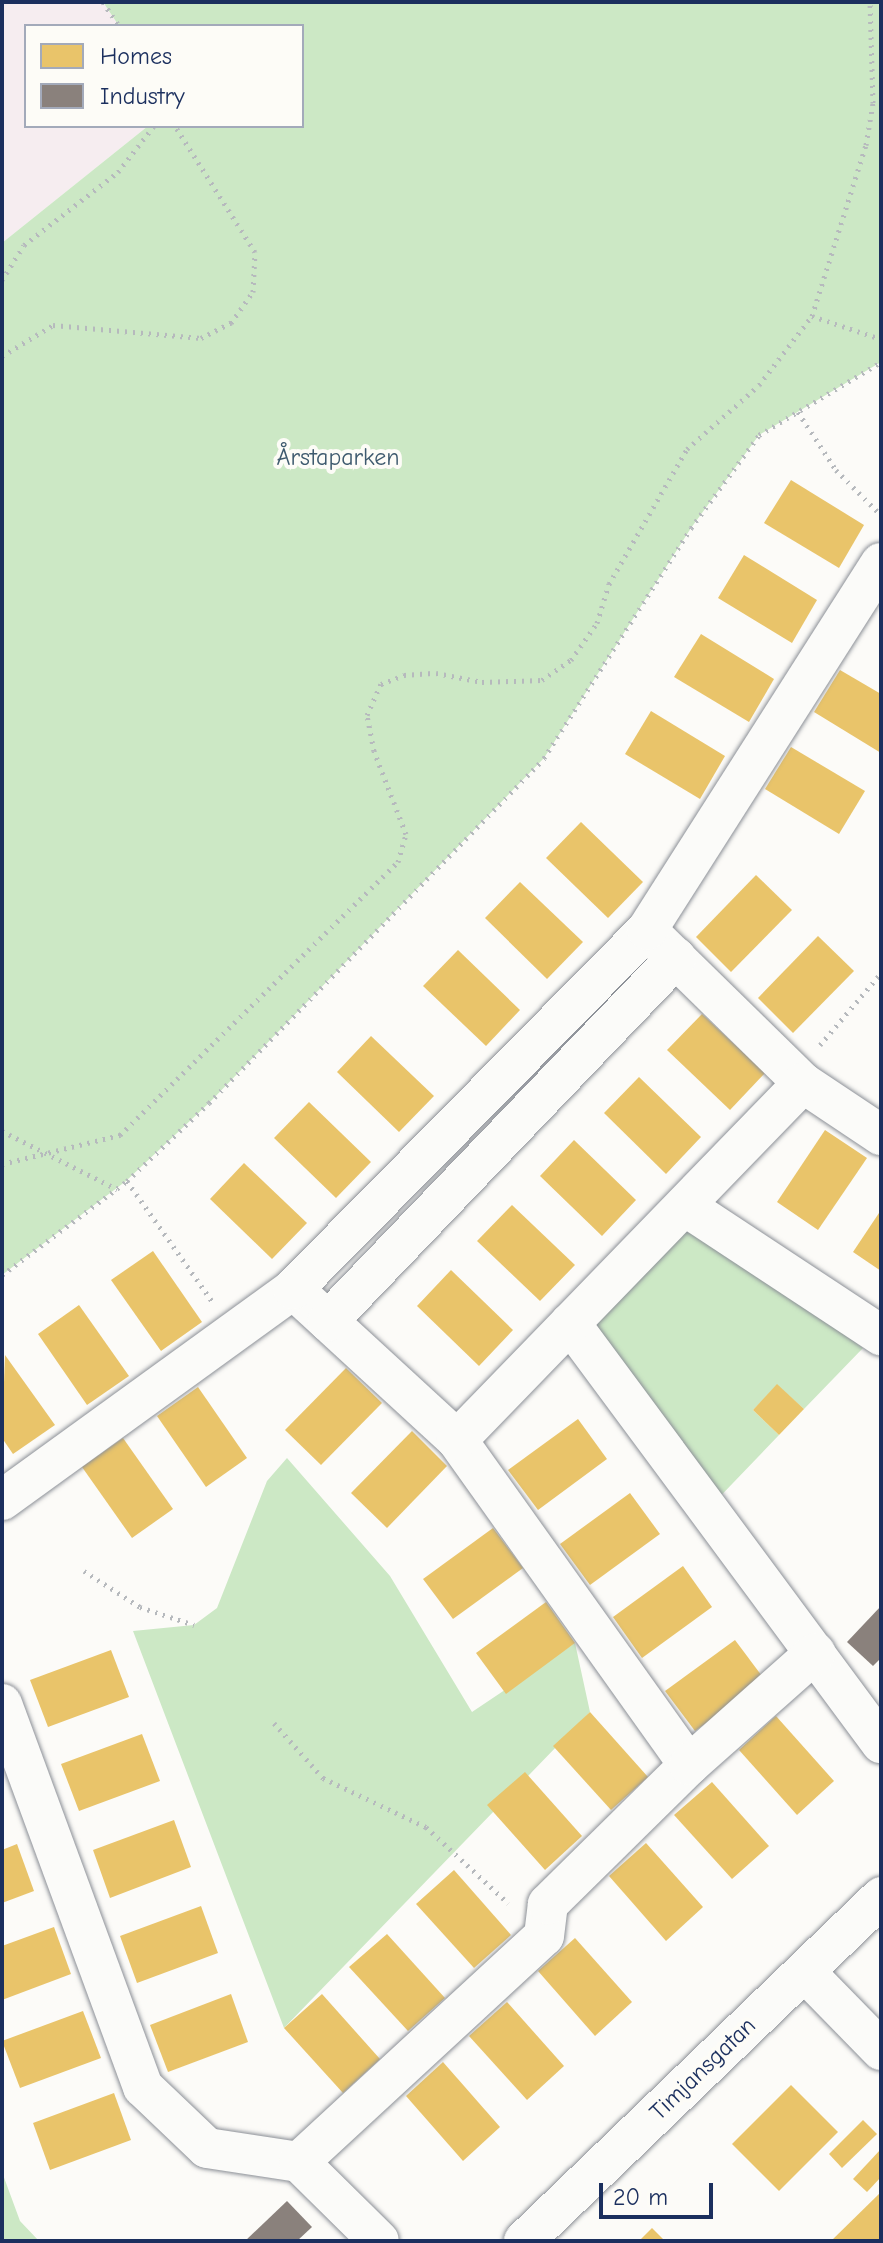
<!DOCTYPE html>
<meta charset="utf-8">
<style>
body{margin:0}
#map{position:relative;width:883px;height:2243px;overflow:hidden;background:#fcfbf8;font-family:"Comic Neue",sans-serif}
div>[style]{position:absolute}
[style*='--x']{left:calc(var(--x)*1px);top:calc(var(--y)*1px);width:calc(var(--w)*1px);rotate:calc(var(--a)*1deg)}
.built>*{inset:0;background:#f6edf0}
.green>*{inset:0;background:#cce8c5}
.homes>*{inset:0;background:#e9c46a}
.industry>*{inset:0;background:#8a817c}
.path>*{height:5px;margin-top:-2.5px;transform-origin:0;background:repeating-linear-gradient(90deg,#b6b9bd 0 2px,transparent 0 8px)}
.roads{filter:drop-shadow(0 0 2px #8c9097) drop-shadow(0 0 2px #8c9097)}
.minor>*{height:40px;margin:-20px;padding:0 20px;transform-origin:20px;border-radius:20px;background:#fbfbf9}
span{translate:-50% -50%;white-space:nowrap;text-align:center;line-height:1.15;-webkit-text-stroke:8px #fdfcf7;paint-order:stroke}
.park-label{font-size:24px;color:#3e5a6e}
.street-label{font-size:24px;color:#1b2f5e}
.frame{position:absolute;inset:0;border:4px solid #1b2f5e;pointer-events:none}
.legend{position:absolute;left:24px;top:24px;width:280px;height:104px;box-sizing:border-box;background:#fdfcf7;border:2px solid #a3aaba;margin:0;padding:10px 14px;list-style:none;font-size:24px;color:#1b2f5e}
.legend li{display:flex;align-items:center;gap:16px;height:40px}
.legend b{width:40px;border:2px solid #a3aaba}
.scale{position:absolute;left:599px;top:2183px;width:114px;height:36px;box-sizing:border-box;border:4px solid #1b2f5e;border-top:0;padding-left:10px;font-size:24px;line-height:28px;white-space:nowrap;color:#1b2f5e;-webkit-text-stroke:6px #fdfcf7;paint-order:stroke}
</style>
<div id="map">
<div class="built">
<div style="clip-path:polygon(2px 2px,103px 2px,119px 26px,26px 26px,26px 126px,148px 126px,2px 243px)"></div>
</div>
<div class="green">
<div style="clip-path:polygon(103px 2px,881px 2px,881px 362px,759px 435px,691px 528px,544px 758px,209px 1103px,126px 1181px,2px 1275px,2px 243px,148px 126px,302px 126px,302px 26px,119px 26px)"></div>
<div style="clip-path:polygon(685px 1206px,863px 1348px,804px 1409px,777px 1385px,753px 1410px,779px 1435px,708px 1509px,570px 1323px)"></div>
<div style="clip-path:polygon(287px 1458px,390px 1576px,472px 1712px,575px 1643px,590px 1712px,284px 2028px,133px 1631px,194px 1625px,217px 1608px,267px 1481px)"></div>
<div style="clip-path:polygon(2px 2172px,20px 2221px,39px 2241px,2px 2241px)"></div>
</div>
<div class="homes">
<div style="clip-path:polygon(791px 480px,864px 525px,839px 568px,764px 523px)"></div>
<div style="clip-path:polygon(744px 555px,817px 600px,792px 643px,718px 598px)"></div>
<div style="clip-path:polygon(701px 634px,774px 679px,749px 722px,674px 677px)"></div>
<div style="clip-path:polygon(840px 670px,881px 694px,881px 753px,814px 712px)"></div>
<div style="clip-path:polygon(651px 711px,725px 756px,700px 799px,625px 754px)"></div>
<div style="clip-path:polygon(791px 747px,865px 791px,839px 834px,765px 789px)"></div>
<div style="clip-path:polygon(581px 822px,643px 882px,608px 918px,546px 858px)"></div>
<div style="clip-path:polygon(756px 875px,792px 910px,731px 972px,696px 937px)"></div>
<div style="clip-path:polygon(520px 882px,583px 942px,547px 979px,485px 918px)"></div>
<div style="clip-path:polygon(818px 936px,854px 971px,793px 1033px,758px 998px)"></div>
<div style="clip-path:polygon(458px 950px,520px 1010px,486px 1046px,423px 986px)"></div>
<div style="clip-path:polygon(702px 1014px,765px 1073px,730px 1110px,667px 1050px)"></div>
<div style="clip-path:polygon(371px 1036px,434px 1096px,399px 1132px,337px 1072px)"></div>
<div style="clip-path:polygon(639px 1077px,701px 1137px,666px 1174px,604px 1113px)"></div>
<div style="clip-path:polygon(309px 1102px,371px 1162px,336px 1198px,274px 1138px)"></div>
<div style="clip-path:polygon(825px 1130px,867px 1158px,818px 1230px,777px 1202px)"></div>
<div style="clip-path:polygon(574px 1140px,636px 1200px,602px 1236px,540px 1176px)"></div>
<div style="clip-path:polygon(244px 1163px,307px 1223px,272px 1259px,210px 1199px)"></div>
<div style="clip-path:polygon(512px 1205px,575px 1265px,540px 1301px,477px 1241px)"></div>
<div style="clip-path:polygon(881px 1210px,881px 1271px,853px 1252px)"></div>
<div style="clip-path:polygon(153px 1251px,202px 1322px,161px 1351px,111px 1280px)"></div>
<div style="clip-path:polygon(451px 1270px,513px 1330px,479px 1366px,417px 1306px)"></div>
<div style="clip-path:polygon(79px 1305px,129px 1376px,87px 1405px,38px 1334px)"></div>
<div style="clip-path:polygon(5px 1355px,55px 1425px,13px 1454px,2px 1438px)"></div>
<div style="clip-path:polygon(346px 1368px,382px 1403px,321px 1465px,285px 1430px)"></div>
<div style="clip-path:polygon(777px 1384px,804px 1409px,779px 1435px,753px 1410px)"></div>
<div style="clip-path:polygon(198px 1387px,247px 1458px,206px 1487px,157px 1416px)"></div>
<div style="clip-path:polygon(578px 1419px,607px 1459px,538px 1510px,508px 1470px)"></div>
<div style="clip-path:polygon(412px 1431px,447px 1466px,387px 1528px,351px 1493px)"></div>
<div style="clip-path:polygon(123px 1438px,173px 1509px,132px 1538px,82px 1467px)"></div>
<div style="clip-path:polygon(630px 1493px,660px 1534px,590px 1585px,560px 1544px)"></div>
<div style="clip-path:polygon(493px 1528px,523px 1568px,453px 1619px,423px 1579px)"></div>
<div style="clip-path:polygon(683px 1566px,712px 1607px,642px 1658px,613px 1617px)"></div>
<div style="clip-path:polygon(546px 1602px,575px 1643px,506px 1694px,476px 1653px)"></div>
<div style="clip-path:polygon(735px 1640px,765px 1680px,695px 1731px,665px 1691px)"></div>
<div style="clip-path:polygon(111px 1650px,129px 1697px,48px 1727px,30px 1680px)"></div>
<div style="clip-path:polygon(590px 1712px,648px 1777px,611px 1810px,553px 1746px)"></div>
<div style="clip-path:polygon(776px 1716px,834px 1781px,797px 1815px,739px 1750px)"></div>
<div style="clip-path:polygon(142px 1734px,160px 1781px,79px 1811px,61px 1764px)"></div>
<div style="clip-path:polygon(525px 1772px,582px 1836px,545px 1870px,487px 1805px)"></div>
<div style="clip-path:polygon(712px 1782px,769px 1846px,732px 1879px,674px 1815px)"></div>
<div style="clip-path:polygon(174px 1820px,191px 1867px,110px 1898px,93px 1850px)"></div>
<div style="clip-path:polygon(646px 1843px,703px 1907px,666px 1941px,609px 1876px)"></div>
<div style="clip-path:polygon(17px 1844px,34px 1891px,2px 1903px,2px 1850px)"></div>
<div style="clip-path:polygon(454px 1870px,511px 1935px,474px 1968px,416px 1904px)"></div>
<div style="clip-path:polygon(201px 1906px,218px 1953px,137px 1983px,120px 1936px)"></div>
<div style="clip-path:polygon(54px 1927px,71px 1974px,2px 2000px,2px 1946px)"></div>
<div style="clip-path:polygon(387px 1934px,445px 1998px,408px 2031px,349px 1967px)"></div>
<div style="clip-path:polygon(575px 1938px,632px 2002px,595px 2036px,538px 1971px)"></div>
<div style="clip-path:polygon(231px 1994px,248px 2042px,168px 2072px,150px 2025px)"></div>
<div style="clip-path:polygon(322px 1994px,380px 2059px,343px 2093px,284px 2028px)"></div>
<div style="clip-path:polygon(507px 2002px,564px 2066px,527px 2100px,469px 2036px)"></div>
<div style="clip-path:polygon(83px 2011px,101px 2058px,20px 2088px,2px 2041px)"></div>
<div style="clip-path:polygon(443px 2062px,500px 2127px,463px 2161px,406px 2096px)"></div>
<div style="clip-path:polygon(791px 2085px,838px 2132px,779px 2191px,732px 2144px)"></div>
<div style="clip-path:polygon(114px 2093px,131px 2140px,50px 2170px,33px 2123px)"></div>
<div style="clip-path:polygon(863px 2120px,877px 2134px,842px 2168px,829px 2154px)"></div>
<div style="clip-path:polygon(881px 2149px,881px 2177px,867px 2192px,853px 2179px)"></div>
<div style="clip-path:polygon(881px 2192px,881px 2241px,831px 2241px)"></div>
<div style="clip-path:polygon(652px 2228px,665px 2241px,639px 2241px)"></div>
</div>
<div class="industry">
<div style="clip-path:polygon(881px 1606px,881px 1658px,873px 1666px,847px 1642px)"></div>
<div style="clip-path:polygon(287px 2201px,312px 2227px,297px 2241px,245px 2241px)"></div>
</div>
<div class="path">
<div style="--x:103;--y:2;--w:29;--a:56"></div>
<div style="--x:2;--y:280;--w:41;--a:-57.8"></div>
<div style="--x:24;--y:245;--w:119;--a:-37.8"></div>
<div style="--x:118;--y:172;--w:58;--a:-52"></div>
<div style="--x:812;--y:316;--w:73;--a:18.4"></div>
<div style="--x:2;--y:356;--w:60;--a:-31.3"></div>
<div style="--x:53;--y:325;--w:149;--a:5"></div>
<div style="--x:201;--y:338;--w:34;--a:-27"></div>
<div style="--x:231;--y:323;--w:38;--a:-55"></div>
<div style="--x:253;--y:292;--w:40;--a:-87.1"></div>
<div style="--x:255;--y:252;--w:149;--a:-122.4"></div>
<div style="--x:798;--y:412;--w:69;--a:56.8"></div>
<div style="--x:836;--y:470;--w:64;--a:45"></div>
<div style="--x:820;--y:1045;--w:94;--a:-49.7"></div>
<div style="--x:2;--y:1131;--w:129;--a:26.8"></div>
<div style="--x:2;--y:1164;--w:122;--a:-13.8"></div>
<div style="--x:120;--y:1135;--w:390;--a:-44.5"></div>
<div style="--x:398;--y:862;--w:29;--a:-74"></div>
<div style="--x:406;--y:834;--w:89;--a:-111.1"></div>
<div style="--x:374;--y:751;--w:37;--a:-101"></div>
<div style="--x:367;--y:715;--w:34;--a:-66"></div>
<div style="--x:381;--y:684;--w:25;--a:-21"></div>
<div style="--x:404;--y:675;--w:32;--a:-4"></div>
<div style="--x:436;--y:673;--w:47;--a:11.1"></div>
<div style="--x:482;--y:682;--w:60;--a:-1.9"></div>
<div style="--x:542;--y:680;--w:35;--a:-35"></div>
<div style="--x:571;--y:660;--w:45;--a:-54.9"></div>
<div style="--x:597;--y:623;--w:41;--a:-72.9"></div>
<div style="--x:609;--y:584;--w:156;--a:-60"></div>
<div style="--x:687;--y:449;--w:96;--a:-41.6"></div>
<div style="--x:759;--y:385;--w:87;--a:-52.5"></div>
<div style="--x:812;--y:316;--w:179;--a:-72.5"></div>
<div style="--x:866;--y:145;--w:43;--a:-80.5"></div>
<div style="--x:873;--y:103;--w:101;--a:-91.7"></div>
<div style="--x:127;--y:1181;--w:147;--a:54.7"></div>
<div style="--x:2;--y:1275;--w:156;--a:-36.9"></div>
<div style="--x:127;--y:1181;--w:113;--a:-43.6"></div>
<div style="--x:209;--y:1103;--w:481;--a:-45.8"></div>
<div style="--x:544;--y:758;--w:273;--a:-57.4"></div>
<div style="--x:691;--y:528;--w:115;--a:-53.8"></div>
<div style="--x:759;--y:435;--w:142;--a:-30.9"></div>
<div style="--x:84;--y:1571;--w:67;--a:32.7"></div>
<div style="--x:140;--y:1607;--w:57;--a:18.4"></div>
<div style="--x:274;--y:1723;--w:74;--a:48.3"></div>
<div style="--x:323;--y:1778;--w:114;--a:25.4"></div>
<div style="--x:426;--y:1827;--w:112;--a:42.8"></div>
</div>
<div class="roads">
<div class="minor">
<div style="--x:658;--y:941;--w:203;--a:44.4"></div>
<div style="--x:803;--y:1083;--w:94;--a:33.7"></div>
<div style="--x:685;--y:1206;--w:235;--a:33.4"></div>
<div style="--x:293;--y:1289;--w:223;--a:42.6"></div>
<div style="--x:457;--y:1440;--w:399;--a:54.5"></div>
<div style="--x:328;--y:1321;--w:503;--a:-46.21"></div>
<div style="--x:570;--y:1323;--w:523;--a:53.48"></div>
<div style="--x:457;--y:1440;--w:497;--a:-45.9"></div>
<div style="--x:2;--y:1500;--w:359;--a:-35.9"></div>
<div style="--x:293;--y:1289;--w:504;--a:-45.4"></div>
<div style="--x:647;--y:930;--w:435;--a:-57.5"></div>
<div style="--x:2;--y:1704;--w:408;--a:69.8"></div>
<div style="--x:143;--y:2087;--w:88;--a:43.6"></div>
<div style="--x:207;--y:2148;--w:93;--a:8.7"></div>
<div style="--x:299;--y:2162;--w:112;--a:44.6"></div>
<div style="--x:805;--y:1972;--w:109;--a:45.7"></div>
<div style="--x:299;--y:2162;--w:333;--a:-42.7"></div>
<div style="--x:544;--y:1936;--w:32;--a:-83"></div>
<div style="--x:548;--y:1904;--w:198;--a:-44.6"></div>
<div style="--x:689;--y:1765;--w:169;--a:-41.6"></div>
<div style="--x:524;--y:2241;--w:496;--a:-43.9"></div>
</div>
</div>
<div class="park-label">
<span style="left:338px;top:458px">Årstaparken</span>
</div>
<div class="street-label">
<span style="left:703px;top:2069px;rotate:-44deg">Timjansgatan</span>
</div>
<div class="frame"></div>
<ul class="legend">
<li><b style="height:22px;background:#e9c46a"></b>Homes</li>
<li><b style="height:22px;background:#8a817c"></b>Industry</li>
</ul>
<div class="scale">20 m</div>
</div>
